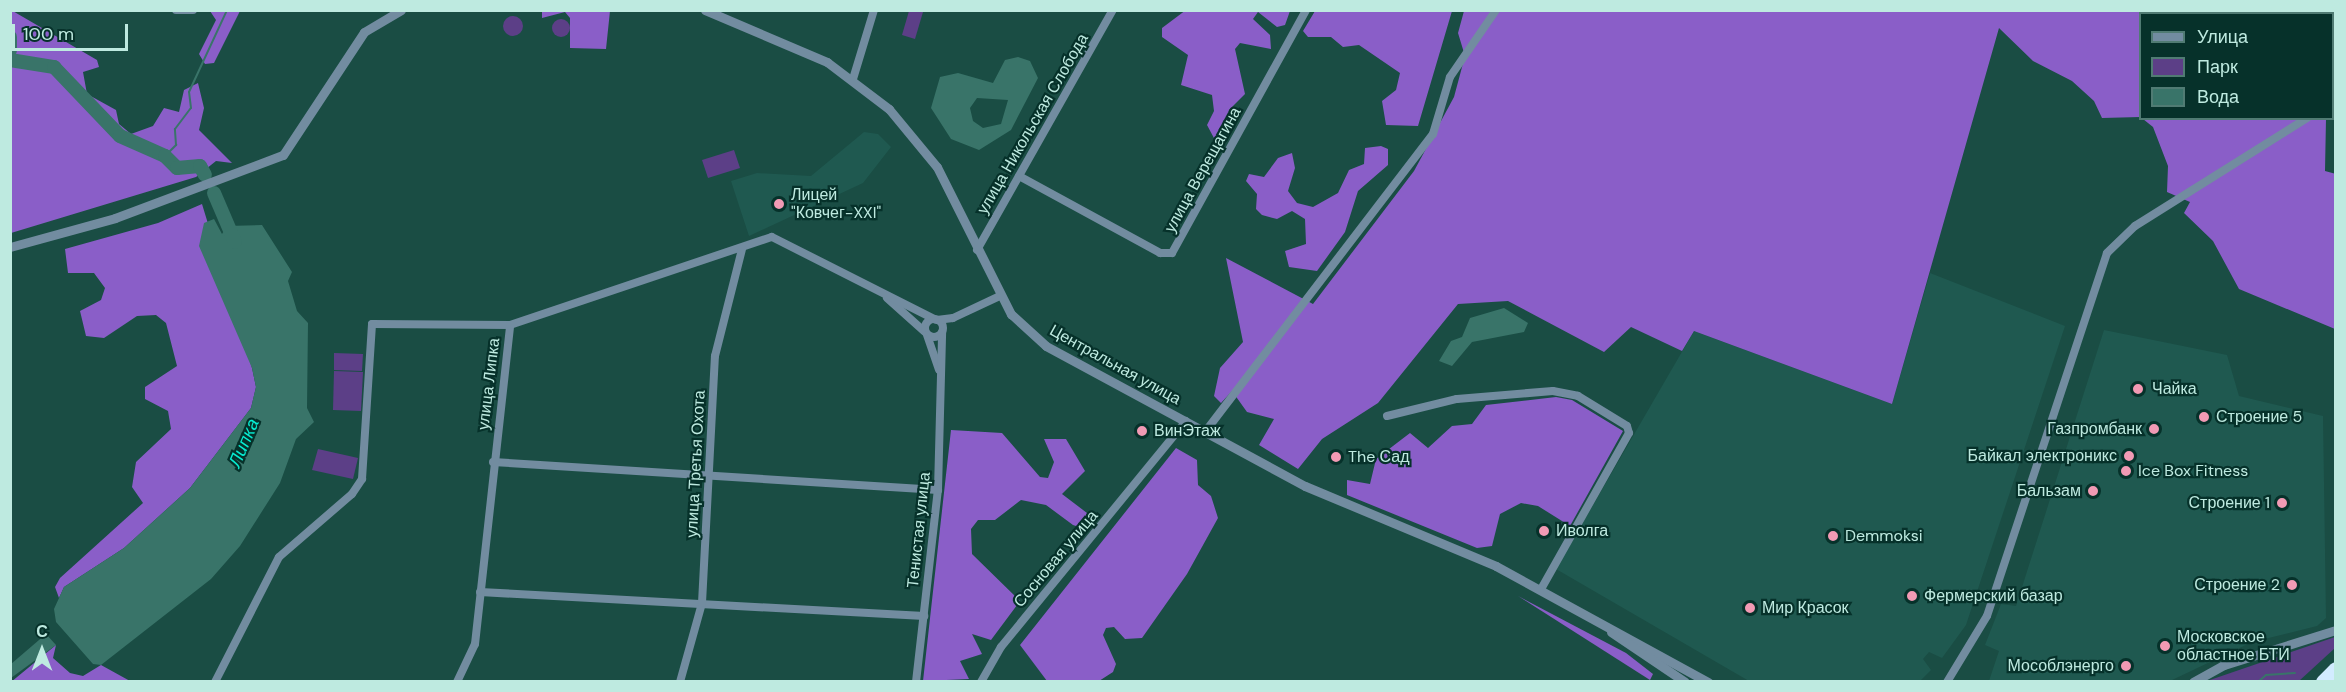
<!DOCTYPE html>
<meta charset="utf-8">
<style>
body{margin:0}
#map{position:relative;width:2346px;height:692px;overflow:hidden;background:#1a4d44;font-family:"DM Sans",sans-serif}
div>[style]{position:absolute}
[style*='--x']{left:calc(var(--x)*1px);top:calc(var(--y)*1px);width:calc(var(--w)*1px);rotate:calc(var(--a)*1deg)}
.built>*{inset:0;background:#1f5950}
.green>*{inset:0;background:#5c3f87}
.round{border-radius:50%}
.forest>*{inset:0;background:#8a5ec8}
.water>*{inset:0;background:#397469}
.stream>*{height:2px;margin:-1px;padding:0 1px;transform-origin:1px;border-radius:1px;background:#397469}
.river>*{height:14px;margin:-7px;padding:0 7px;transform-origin:7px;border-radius:7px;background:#397469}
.minor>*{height:8px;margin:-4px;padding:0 4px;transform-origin:4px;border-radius:4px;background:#728ca0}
.minor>.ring{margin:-4px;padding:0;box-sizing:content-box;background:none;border:8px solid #728ca0;border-radius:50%}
.tertiary>*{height:9px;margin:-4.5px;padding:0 4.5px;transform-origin:4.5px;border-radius:4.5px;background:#728ca0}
.motorway>*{height:14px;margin:-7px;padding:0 7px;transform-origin:7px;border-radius:7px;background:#d2ecff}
.dots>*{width:16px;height:16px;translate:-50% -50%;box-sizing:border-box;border:3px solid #06312a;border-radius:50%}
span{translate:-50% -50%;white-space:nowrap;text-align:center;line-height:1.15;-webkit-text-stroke:4.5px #06312a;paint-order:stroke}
.street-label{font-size:16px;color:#beeae0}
.poi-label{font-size:16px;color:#beeae0}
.left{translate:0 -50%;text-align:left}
.right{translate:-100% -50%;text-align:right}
.water-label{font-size:18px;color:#07ecd1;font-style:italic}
.frame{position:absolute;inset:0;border:12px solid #beeae0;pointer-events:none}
.legend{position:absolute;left:2139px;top:12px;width:195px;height:108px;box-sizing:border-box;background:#06312a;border:2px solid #507b73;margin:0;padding:8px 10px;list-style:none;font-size:18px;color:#beeae0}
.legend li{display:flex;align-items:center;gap:12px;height:30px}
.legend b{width:30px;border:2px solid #507b73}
.north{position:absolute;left:12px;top:620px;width:60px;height:60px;-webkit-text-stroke:4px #06312a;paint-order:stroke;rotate:0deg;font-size:16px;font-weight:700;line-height:24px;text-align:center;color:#beeae0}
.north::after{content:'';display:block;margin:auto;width:21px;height:27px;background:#beeae0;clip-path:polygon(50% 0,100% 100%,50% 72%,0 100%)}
.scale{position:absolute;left:12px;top:24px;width:116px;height:27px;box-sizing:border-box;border:3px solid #beeae0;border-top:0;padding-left:8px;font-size:18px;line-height:21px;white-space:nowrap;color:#beeae0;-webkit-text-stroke:4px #06312a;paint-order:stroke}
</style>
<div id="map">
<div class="built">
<div style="clip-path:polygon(864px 132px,878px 134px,891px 147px,863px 183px,749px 236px,731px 181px,757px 173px,811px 176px)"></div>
<div style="clip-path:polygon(1930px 273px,2065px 326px,1966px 625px,1942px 658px,1929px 652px,1923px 659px,1931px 670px,1920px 681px,1749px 681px,1556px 569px,1694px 331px,1892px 404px)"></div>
<div style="clip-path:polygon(2104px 330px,2227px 355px,2239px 396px,2323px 416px,2326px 618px,2317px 626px,2252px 642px,2170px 681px,1989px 681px,1999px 651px,1985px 645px,2001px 604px,2016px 606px)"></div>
</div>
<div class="green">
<div style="clip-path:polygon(909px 11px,923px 12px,915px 39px,902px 35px)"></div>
<div class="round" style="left:503px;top:16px;width:20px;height:20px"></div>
<div class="round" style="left:552px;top:19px;width:18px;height:18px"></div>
<div style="clip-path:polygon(734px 150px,740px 168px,708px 178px,702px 160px)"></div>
<div style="clip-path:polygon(334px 353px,363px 354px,362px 371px,334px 370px)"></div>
<div style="clip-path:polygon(334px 371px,363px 372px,361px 411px,333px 410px)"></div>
<div style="clip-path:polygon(318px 449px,358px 458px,353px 479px,312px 470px)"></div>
<div style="clip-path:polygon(2335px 637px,2335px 648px,2299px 681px,2207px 681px)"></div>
</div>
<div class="forest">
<div style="clip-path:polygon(11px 10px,97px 60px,99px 67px,83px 72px,87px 94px,116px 110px,119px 124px,131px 134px,153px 126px,164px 108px,179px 112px,184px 90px,198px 83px,204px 108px,199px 130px,232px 163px,216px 161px,196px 177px,11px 233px)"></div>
<div style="clip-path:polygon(1186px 10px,1290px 11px,1285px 25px,1277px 27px,1258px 12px,1253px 19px,1270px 35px,1271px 49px,1240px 43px,1235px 49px,1245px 94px,1229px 110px,1223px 133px,1215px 140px,1207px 125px,1214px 111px,1212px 95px,1181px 85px,1188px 55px,1162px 37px,1162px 28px)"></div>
<div style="clip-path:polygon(210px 11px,240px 11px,214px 63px,205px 64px,199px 54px,216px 20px)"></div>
<div style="clip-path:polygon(542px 11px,610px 11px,606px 49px,570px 48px,570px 18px,565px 12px,542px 18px)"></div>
<div style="clip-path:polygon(1315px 11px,1452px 11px,1418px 126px,1386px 125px,1382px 101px,1396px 90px,1400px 73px,1359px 45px,1343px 47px,1331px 37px,1308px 37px,1303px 31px)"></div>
<div style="clip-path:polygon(1464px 11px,2335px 11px,2336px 105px,2333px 109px,2332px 14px,2140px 14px,2140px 117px,2102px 118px,2094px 101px,2072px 81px,2033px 61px,1999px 28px,1892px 404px,1694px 331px,1682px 351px,1631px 327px,1604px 352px,1508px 301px,1458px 304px,1378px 403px,1322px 439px,1298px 469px,1259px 445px,1274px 419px,1247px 412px,1232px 391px,1221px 403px,1214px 396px,1220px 368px,1243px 342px,1226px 258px,1313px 304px,1414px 171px,1454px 97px,1465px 56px,1458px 33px)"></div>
<div style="clip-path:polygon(2143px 119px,2326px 119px,2325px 171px,2336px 174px,2335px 329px,2239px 289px,2213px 241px,2184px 213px,2190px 202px,2167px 192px,2168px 166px,2153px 127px)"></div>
<div style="clip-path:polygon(1381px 146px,1388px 149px,1388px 165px,1358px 191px,1345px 232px,1317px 271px,1289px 267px,1285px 251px,1306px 244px,1305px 219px,1292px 211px,1277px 219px,1262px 215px,1256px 209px,1257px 194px,1246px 181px,1249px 174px,1264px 177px,1278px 158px,1292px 153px,1295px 168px,1288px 191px,1297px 203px,1313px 207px,1338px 193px,1349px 170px,1364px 164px,1365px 148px)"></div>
<div style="clip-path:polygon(202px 204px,252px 368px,256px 387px,251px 408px,190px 488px,124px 548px,64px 587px,59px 598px,55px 587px,60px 578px,143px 503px,132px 487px,136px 462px,171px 429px,168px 411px,145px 399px,145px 387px,177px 366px,166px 323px,156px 315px,137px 316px,104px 338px,86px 336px,80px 311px,101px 300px,105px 288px,94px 273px,68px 273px,65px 249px,158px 223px)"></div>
<div style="clip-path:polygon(1556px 397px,1572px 400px,1623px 431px,1570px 526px,1538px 506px,1521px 503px,1500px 514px,1492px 546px,1477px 548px,1347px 495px,1347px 480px,1370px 484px,1376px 459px,1410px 433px,1428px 448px,1452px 426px,1472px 424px,1486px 405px)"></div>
<div style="clip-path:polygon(951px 430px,1002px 433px,1040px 477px,1048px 478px,1054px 462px,1044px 439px,1066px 439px,1085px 471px,1062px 494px,1087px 513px,1087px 521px,1082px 528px,1073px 525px,1046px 505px,1021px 500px,995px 520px,978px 520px,971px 529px,972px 554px,1020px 601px,991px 640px,972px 634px,982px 654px,960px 661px,969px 679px,923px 681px)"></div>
<div style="clip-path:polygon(1176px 448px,1197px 460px,1198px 485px,1211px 496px,1218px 518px,1187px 574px,1142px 638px,1125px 639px,1114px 627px,1106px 628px,1103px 635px,1116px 664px,1113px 672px,1099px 681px,1047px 681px,1020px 645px)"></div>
<div style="clip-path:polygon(1518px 596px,1626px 653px,1653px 674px,1650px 680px)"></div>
<div style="clip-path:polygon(56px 645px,53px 658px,70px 673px,83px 676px,101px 665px,130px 681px,11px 682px)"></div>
</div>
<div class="water">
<div style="clip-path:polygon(evenodd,1018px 57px,1030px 61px,1038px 78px,1011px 130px,979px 150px,951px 139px,931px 108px,940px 77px,958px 73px,993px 83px,1005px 60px,1018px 57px,977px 98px,1008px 100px,1001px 124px,983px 128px,973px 121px,970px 108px,977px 98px)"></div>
<div style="clip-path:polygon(214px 219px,222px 234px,227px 226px,262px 225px,292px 272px,288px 281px,297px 311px,308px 323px,307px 408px,314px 422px,296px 439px,280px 483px,240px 546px,211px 579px,101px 665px,93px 664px,56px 622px,54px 609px,64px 587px,124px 548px,190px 488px,251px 408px,256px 387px,252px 368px,199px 246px,204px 223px)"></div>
<div style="clip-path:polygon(1504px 308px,1528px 323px,1524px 332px,1472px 342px,1452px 366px,1439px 361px,1451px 341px,1462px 337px,1470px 318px)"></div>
<div style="clip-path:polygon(46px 634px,56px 645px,11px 678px,11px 664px)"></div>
</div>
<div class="stream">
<div style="--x:165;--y:156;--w:16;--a:-45"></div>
<div style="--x:176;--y:145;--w:16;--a:-94"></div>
<div style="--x:175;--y:129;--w:26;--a:-53"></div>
<div style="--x:191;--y:108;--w:16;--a:-97"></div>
<div style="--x:189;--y:92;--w:90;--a:-65.1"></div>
<div style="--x:2258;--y:682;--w:11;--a:-41"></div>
<div style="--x:2266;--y:675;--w:29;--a:-4"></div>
</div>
<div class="river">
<div style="--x:10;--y:37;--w:13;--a:90"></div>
<div style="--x:10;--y:60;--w:45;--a:9"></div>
<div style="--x:54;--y:67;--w:95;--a:46.3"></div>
<div style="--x:120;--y:136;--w:49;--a:24"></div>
<div style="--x:165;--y:156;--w:17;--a:45"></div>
<div style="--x:177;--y:168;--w:23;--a:-5"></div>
<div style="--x:200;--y:166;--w:10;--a:61"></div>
<div style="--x:214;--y:193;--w:53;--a:66.8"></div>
</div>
<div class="minor">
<div style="--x:176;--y:10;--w:17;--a:0"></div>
<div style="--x:853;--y:79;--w:72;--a:-73.1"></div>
<div style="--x:2332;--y:103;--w:4;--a:-27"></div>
<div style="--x:1019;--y:176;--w:161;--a:28.6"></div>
<div style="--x:1160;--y:253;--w:12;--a:0"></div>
<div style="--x:1172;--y:253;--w:277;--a:-61.1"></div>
<div style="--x:977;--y:250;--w:276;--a:-60.5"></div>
<div style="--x:887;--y:298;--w:51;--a:41.8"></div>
<div class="ring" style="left:925px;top:319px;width:10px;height:10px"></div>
<div style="--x:937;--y:320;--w:16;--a:-7"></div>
<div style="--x:953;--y:318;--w:52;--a:-25.1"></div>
<div style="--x:927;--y:335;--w:37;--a:71"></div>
<div style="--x:1387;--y:416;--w:72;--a:-13.7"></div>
<div style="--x:1457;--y:399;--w:96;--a:-4.8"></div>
<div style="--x:1553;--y:391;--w:25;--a:11"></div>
<div style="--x:1578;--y:396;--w:57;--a:31.5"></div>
<div style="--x:1627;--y:426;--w:7;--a:74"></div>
<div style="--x:1629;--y:433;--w:179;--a:119.4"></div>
<div style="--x:1205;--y:432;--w:375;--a:-52.6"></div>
<div style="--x:1433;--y:134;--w:59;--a:-73.4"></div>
<div style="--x:1450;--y:77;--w:81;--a:-55.5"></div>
<div style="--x:493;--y:462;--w:446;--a:3.6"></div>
<div style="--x:480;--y:592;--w:445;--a:3.1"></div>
<div style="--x:215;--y:682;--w:140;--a:-62.9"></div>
<div style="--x:279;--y:557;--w:96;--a:-40.8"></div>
<div style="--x:352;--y:494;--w:18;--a:-56"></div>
<div style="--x:362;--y:479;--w:155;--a:-86.3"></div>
<div style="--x:372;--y:324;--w:138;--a:0.4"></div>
<div style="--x:457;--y:682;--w:42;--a:-64.7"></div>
<div style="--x:475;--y:644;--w:321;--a:-83.7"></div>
<div style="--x:510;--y:325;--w:276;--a:-18.6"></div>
<div style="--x:772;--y:237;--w:182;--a:26.8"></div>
<div style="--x:680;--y:682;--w:82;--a:-74.4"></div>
<div style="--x:702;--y:603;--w:247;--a:-87"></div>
<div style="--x:715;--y:356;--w:110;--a:-75.8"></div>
<div style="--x:916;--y:682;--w:193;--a:-83.5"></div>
<div style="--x:938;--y:490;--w:158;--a:-88.5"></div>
<div style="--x:981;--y:682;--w:40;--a:-60.3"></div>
<div style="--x:1001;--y:647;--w:292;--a:-50.7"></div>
<div style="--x:1947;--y:682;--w:77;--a:-58.8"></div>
<div style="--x:1987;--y:616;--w:382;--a:-71.7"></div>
<div style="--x:2107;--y:253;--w:39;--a:-44"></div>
<div style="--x:2135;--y:226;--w:203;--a:-32.1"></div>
</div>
<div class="tertiary">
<div style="--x:705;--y:10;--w:133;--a:23.1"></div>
<div style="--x:827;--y:62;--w:78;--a:37.2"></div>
<div style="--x:889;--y:109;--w:75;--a:50.4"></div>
<div style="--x:937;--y:167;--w:165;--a:63.3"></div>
<div style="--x:1011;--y:314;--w:47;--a:42.4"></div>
<div style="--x:1046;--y:346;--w:294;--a:28.4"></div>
<div style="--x:1305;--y:486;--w:207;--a:22.7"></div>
<div style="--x:1496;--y:566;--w:242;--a:28.7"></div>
<div style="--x:10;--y:247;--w:109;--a:-15.4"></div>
<div style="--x:115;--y:218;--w:179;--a:-20.6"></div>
<div style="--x:283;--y:155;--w:147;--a:-56.6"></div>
<div style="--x:364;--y:32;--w:43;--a:-30.7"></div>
<div style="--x:1611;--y:632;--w:89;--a:34"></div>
<div style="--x:2193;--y:682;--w:35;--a:-29"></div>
<div style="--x:2224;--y:665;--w:117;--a:-17.4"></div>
</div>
<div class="motorway">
<div style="--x:2323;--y:682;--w:18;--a:-45"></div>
</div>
<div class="dots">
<div style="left:779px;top:204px;background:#f19ab4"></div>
<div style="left:2138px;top:389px;background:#f19ab4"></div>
<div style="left:2204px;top:417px;background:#f19ab4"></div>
<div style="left:2154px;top:429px;background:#f19ab4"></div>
<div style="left:1142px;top:431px;background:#f19ab4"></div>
<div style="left:2129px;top:456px;background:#f19ab4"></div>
<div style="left:1336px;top:457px;background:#f19ab4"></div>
<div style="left:2126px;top:471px;background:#f19ab4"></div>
<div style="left:2093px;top:491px;background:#f19ab4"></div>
<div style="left:2282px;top:503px;background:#f19ab4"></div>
<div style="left:1544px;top:531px;background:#f19ab4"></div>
<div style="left:1833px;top:536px;background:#f19ab4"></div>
<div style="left:2292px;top:585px;background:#f19ab4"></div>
<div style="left:1912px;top:596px;background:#f19ab4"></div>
<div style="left:1750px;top:608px;background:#f19ab4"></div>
<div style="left:2165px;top:646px;background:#f19ab4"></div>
<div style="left:2126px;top:666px;background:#f19ab4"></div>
</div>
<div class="street-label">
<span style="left:1033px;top:124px;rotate:-60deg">улица Никольская Слобода</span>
<span style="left:1203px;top:170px;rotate:-61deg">улица Верещагина</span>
<span style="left:1115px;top:365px;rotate:29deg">Центральная улица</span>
<span style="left:489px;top:384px;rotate:-83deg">улица Липка</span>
<span style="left:696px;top:464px;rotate:-87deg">улица Третья Охота</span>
<span style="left:919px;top:530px;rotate:-84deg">Тенистая улица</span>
<span style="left:1056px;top:559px;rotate:-50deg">Сосновая улица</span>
</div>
<div class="poi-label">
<span class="left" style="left:791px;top:204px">Лицей<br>"Ковчег-XXI"</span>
<span class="left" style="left:2152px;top:389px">Чайка</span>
<span class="left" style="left:2216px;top:417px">Строение 5</span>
<span class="right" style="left:2142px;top:429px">Газпромбанк</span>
<span class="left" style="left:1154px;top:431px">ВинЭтаж</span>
<span class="right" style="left:2117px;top:456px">Байкал электроникс</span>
<span class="left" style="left:1348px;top:457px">The Сад</span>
<span class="left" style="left:2138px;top:471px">Ice Box Fitness</span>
<span class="right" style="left:2081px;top:491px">Бальзам</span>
<span class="right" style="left:2270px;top:503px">Строение 1</span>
<span class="left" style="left:1556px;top:531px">Иволга</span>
<span class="left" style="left:1845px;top:536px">Demmoksi</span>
<span class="right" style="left:2280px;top:585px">Строение 2</span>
<span class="left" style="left:1924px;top:596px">Фермерский базар</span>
<span class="left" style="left:1762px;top:608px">Мир Красок</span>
<span class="left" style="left:2177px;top:646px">Московское<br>областное БТИ</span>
<span class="right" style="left:2114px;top:666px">Мособлэнерго</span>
</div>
<div class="water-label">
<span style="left:244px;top:443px;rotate:-67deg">Липка</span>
</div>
<div class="frame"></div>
<ul class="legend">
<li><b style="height:8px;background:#728ca0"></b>Улица</li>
<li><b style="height:16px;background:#5c3f87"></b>Парк</li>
<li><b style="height:16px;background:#397469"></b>Вода</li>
</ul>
<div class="north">С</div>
<div class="scale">100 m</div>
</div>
